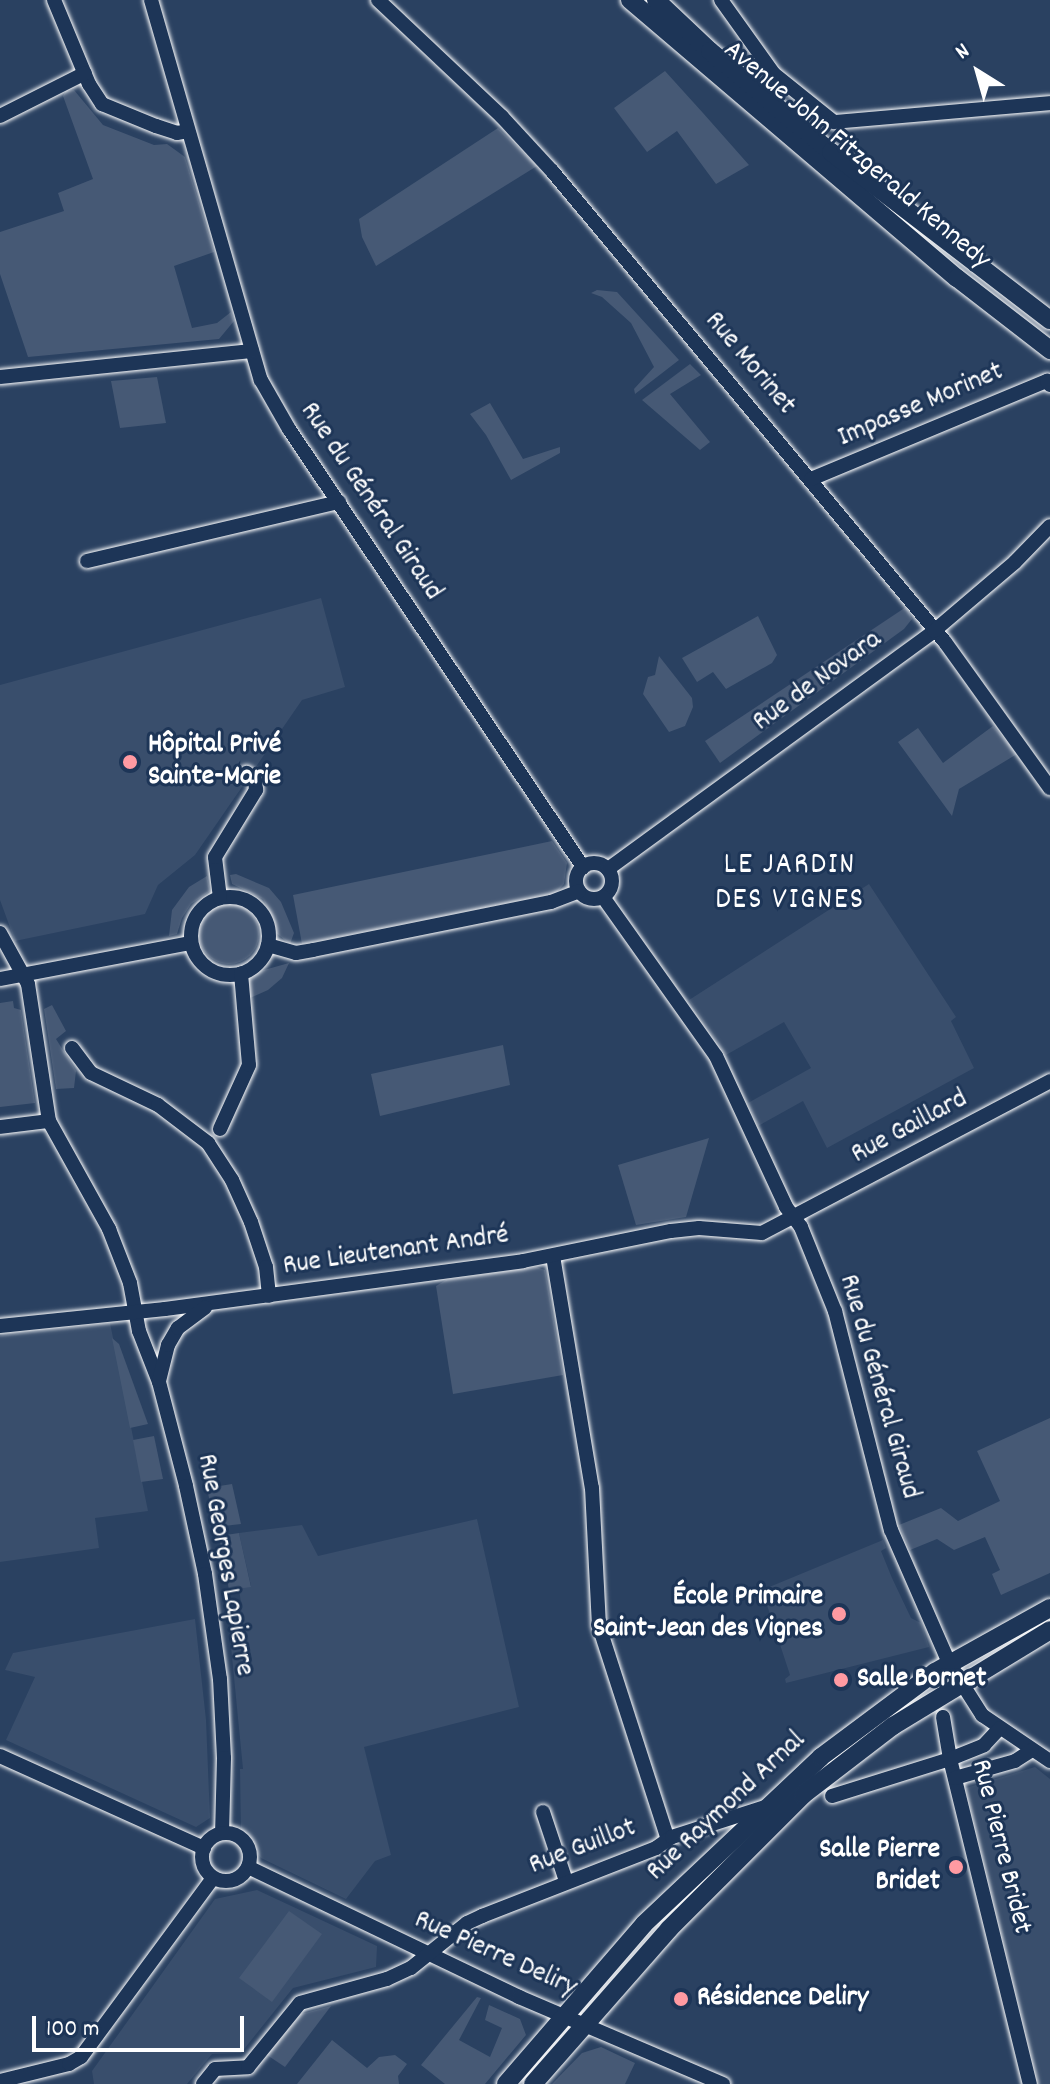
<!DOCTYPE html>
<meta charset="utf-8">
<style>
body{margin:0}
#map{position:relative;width:1050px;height:2084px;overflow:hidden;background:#2a4161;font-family:Dekko,sans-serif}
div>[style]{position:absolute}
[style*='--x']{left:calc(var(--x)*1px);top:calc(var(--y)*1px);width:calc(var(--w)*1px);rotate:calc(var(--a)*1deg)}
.built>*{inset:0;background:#394e6c}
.green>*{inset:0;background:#465975}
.round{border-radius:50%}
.roads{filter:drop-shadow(0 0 2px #fff) drop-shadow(0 0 2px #fff)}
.minor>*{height:14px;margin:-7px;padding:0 7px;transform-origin:7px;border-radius:7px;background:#1d3557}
.minor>.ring{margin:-7px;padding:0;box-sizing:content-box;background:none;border:14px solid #1d3557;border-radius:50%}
.major>*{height:18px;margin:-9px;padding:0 9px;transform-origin:9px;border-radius:9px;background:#1d3557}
.dots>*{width:22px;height:22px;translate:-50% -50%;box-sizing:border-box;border:4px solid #1d3557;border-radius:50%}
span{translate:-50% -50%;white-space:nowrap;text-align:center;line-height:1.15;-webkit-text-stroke:6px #1d3557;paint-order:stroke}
.street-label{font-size:28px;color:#fff}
.poi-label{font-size:28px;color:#fff;font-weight:700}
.left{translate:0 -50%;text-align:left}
.right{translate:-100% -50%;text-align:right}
.neighbourhood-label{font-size:30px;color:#fff;letter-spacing:2px}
.north{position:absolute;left:938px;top:32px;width:80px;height:80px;-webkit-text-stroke:6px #1d3557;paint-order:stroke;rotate:323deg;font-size:22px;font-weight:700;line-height:32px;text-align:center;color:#fff}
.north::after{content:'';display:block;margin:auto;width:28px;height:36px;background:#fff;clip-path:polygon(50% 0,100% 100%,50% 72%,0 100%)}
.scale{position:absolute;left:32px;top:2016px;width:212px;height:36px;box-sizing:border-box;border:4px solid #fff;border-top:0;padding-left:10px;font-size:24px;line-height:28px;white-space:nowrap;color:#fff;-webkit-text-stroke:6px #1d3557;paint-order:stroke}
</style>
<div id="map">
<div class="built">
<div style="clip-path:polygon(321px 598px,345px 687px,302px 700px,195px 855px,158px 885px,145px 914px,15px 941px,0 900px,0 685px)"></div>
<div style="clip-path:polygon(869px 884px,956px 1017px,951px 1021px,974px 1068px,827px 1148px,803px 1101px,758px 1126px,748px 1103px,811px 1068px,784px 1022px,726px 1055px,689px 1000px)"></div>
<div style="clip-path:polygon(110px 1323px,148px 1511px,95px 1518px,99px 1548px,0 1562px,0 1336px)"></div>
<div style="clip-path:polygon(477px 1519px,519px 1707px,364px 1747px,391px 1855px,375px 1861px,346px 1899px,261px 1858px,241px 1833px,240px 1769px,243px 1769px,227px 1606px,241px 1604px,239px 1588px,251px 1586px,239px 1533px,302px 1525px,318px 1556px)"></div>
<div style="clip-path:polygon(883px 1540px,886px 1548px,881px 1551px,892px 1578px,911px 1618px,921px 1623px,929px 1647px,786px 1683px,785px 1679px,790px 1675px,762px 1590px)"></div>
<div style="clip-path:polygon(195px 1619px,206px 1720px,210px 1818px,196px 1827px,6px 1740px,35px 1677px,5px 1670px,13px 1653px)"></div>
<div style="clip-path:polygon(1035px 1767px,1050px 1779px,1050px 2084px,1039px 2084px,966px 1788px)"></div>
<div style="clip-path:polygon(257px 1890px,377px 1946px,376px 1967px,293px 1988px,241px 2053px,212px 2054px,187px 2084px,94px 2084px,92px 2071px,215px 1899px)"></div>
</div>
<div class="green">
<div style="clip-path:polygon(665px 71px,703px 113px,749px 165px,716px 184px,677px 131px,647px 152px,614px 108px)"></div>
<div style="clip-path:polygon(74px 90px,103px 125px,154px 145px,167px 144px,185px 157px,214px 252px,174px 266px,192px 328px,217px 323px,231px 312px,234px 321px,219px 339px,28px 357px,0 274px,0 232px,64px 211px,58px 193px,93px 179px,63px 96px,66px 91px)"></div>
<div style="clip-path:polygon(498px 128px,537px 166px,376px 266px,362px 237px,359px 219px)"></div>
<div style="clip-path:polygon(597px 290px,617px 292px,679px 360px,635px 394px,634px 389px,654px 367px,631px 323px,602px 297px,591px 293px)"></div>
<div style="clip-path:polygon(690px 364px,701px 375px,670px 394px,710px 442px,700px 450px,642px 400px)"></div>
<div style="clip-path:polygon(157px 377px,166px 423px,120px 428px,111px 381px)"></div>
<div style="clip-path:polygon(490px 403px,523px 459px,560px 447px,560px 453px,511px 480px,486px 435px,470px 414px)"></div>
<div style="clip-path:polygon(906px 607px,912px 619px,904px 629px,720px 763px,705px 741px)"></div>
<div style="clip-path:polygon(758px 616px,777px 655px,772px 663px,726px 689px,713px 672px,697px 682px,682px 658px)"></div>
<div style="clip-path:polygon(659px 656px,692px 698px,693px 707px,685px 726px,669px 732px,643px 694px,648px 677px,655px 675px)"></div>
<div style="clip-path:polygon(993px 726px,1017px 754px,959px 789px,952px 816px,898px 742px,918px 728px,943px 763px)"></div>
<div style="clip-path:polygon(552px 841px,567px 863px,564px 884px,556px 893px,302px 944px,293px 895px)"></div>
<div style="clip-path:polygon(236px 874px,269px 888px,281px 902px,294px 933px,290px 944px,276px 933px,275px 922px,263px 899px,232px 884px,230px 875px)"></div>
<div style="clip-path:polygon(207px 876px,210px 891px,191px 904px,182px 918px,177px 934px,169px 936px,172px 910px,189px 887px)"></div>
<div class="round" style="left:199px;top:904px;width:60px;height:60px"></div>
<div style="clip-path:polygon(289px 963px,282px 978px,268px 990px,250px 998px,249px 981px,257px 972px)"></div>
<div style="clip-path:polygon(13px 1001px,14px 1008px,21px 1010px,35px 1103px,0 1107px,0 1003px)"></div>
<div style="clip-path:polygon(52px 1005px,66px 1031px,56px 1039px,76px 1071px,74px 1088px,56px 1089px,44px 1009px)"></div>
<div style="clip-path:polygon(503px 1045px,510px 1085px,380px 1116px,371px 1074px)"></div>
<div style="clip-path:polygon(709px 1138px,686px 1217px,636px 1225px,618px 1165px)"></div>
<div style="clip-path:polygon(536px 1267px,545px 1270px,563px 1375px,453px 1394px,436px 1286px,446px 1280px)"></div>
<div style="clip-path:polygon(112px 1338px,119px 1344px,148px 1424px,130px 1428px)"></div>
<div style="clip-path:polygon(1050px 1418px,1050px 1573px,1001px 1595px,992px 1574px,1000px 1570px,985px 1537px,954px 1550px,937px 1539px,910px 1550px,899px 1525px,941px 1508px,958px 1521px,1000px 1501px,977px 1451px)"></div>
<div style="clip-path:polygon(154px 1436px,163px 1479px,141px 1482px,133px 1440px)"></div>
<div style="clip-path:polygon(232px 1484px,241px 1524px,215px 1527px,207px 1488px)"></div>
<div style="clip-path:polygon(239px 1533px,251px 1587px,229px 1590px,219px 1536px)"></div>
<div style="clip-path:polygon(289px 1911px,322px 1934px,272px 2002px,239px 1978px)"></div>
<div style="clip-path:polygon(477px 1997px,481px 1998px,459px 2040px,490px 2057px,502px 2028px,485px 2020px,489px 2005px,520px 2019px,526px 2035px,485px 2084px,445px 2084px,421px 2065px)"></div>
<div style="clip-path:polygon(331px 2006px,285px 2067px,267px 2055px,301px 2014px)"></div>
<div style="clip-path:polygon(332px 2040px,367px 2068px,379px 2057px,395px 2055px,407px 2064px,398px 2076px,399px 2084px,297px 2084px)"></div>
<div style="clip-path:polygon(601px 2047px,635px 2063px,625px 2084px,552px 2084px,582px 2053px)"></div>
</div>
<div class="roads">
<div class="minor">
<div style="--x:54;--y:0;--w:91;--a:67.4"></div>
<div style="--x:89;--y:84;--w:24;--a:57"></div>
<div style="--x:102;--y:104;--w:58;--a:22.2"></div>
<div style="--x:156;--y:126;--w:22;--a:18"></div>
<div style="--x:177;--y:133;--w:11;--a:-10"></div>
<div style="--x:151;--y:0;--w:396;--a:73.9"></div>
<div style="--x:261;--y:380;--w:56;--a:60.3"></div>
<div style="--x:289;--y:429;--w:528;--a:56.13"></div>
<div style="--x:378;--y:0;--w:170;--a:43.3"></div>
<div style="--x:502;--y:117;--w:74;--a:47.2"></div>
<div style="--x:552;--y:171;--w:613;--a:50.16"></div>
<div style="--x:945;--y:642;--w:180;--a:54.3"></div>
<div style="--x:721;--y:0;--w:91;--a:54.4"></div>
<div style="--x:774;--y:74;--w:77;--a:38.7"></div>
<div style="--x:834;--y:122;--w:217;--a:-5"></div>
<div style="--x:0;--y:116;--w:95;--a:-26.8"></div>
<div style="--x:0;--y:377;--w:253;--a:-5.9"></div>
<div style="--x:811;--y:479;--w:256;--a:-22.6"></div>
<div style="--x:1047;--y:381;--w:5;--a:53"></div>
<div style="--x:87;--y:561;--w:259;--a:-13.2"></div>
<div class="ring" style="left:576px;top:863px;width:22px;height:22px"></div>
<div style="--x:608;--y:869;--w:404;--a:-36.1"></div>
<div style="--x:934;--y:631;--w:106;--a:-40.4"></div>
<div style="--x:1015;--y:562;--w:50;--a:-45.8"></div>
<div style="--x:603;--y:897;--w:195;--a:54.6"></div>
<div style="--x:716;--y:1056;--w:166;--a:65.1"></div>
<div style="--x:786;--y:1207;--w:25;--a:53"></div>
<div style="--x:801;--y:1227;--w:91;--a:68"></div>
<div style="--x:835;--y:1311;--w:226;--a:75.7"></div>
<div style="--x:891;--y:1530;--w:145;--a:66.4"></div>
<div style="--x:949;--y:1663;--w:62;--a:57.6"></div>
<div style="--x:982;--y:1715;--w:82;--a:34.1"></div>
<div class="ring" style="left:191px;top:897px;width:64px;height:64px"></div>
<div style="--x:220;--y:898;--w:41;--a:-97"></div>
<div style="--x:215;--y:857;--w:79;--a:-58.5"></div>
<div style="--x:256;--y:790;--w:10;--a:-96"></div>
<div style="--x:255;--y:780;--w:11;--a:-139"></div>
<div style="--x:0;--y:933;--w:58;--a:61.2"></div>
<div style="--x:28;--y:984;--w:139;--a:81.3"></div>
<div style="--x:49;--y:1121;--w:124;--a:60.9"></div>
<div style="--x:109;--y:1229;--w:58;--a:68.7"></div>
<div style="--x:130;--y:1283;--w:49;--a:79.4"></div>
<div style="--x:139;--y:1331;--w:55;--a:68.6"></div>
<div style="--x:159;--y:1382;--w:107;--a:75.4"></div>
<div style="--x:186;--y:1486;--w:90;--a:77.8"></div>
<div style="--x:205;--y:1574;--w:106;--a:81.9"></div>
<div style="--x:220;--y:1679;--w:79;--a:87.1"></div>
<div style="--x:224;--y:1758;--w:75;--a:91.5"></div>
<div style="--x:268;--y:945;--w:29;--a:16"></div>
<div style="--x:296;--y:953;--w:17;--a:-10"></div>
<div style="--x:313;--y:950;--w:243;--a:-11.4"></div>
<div style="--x:551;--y:902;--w:30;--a:-21"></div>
<div style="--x:0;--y:979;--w:194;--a:-10.7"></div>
<div style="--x:72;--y:1048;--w:31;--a:53"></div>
<div style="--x:91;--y:1073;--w:74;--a:25.5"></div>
<div style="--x:158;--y:1105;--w:63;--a:37.2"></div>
<div style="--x:208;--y:1143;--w:44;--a:57"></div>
<div style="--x:232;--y:1180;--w:46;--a:65.7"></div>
<div style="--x:251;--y:1222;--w:47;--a:71.6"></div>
<div style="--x:266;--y:1267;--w:29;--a:84"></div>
<div style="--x:0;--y:1127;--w:49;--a:-7"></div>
<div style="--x:220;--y:1129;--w:70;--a:-65.6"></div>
<div style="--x:249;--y:1065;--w:92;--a:-95"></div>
<div style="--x:553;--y:1256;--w:235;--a:80.5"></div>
<div style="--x:592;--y:1488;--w:138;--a:87.1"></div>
<div style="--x:599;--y:1626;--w:224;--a:72.1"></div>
<div style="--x:0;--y:1326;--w:166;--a:-5.9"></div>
<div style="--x:165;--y:1309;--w:361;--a:-7.6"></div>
<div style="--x:523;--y:1261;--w:151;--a:-11.5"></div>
<div style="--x:671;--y:1231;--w:28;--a:-6"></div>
<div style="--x:699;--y:1228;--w:63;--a:4.5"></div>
<div style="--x:762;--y:1233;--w:326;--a:-27.8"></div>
<div style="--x:159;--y:1381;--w:37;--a:-76"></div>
<div style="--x:168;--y:1345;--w:20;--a:-60"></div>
<div style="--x:178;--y:1328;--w:34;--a:-37"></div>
<div style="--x:943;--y:1717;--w:43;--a:80.5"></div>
<div style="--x:950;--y:1759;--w:335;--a:76.2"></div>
<div style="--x:0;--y:1756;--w:224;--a:24.3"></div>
<div style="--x:955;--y:1778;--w:62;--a:-15.8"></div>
<div style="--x:1015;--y:1761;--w:20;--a:-33"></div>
<div style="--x:832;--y:1796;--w:124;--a:-17.4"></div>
<div style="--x:950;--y:1759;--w:37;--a:-22"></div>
<div style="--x:984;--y:1745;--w:23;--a:-47"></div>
<div style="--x:543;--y:1812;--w:73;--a:71.6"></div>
<div class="ring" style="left:202px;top:1833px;width:34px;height:34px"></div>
<div style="--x:248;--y:1867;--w:301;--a:25.6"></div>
<div style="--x:519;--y:1997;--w:222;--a:23.1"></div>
<div style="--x:0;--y:2081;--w:71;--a:-13.8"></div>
<div style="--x:69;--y:2064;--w:14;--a:-30"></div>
<div style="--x:81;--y:2057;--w:222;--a:-53.6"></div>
<div style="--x:203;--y:2084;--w:19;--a:-51"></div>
<div style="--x:215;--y:2069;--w:33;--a:-3"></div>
<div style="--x:248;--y:2067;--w:82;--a:-50.9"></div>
<div style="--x:300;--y:2003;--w:90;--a:-15.4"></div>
<div style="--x:387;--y:1979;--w:26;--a:-25"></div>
<div style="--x:411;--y:1968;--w:72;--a:-38.8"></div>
<div style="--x:467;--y:1923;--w:17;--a:-25"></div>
<div style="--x:482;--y:1916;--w:187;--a:-21.3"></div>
<div style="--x:656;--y:1848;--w:19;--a:-35"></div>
<div style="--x:672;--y:1837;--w:98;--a:-17.9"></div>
</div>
<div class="major">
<div style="--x:630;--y:0;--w:429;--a:40.4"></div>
<div style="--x:957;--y:278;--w:118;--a:37.7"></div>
<div style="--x:656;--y:0;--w:74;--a:43.4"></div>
<div style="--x:710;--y:51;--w:158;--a:39.9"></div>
<div style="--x:831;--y:152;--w:276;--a:37.5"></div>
<div style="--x:506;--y:2084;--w:211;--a:-49.2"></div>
<div style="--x:644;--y:1924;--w:243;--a:-43.3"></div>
<div style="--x:821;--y:1757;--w:142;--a:-36.7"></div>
<div style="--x:935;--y:1672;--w:132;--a:-29.1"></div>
<div style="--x:533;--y:2084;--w:206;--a:-48.7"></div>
<div style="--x:669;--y:1929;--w:190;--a:-45"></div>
<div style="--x:803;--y:1795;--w:113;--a:-37.5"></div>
<div style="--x:893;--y:1726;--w:184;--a:-31.4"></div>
</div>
</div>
<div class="dots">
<div style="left:130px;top:762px;background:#ff9aa2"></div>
<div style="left:839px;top:1614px;background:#ff9aa2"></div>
<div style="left:841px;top:1680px;background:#ff9aa2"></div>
<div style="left:956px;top:1867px;background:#ff9aa2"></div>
<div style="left:681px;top:1999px;background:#ff9aa2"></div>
</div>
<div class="street-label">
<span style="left:856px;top:156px;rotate:40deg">Avenue John Fitzgerald Kennedy</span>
<span style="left:749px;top:364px;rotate:50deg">Rue Morinet</span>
<span style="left:921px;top:406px;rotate:-23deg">Impasse Morinet</span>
<span style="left:370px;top:502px;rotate:56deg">Rue du Général Giraud</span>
<span style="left:818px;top:682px;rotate:-36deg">Rue de Novara</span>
<span style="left:910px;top:1128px;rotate:-28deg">Rue Gaillard</span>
<span style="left:396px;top:1252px;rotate:-8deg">Rue Lieutenant André</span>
<span style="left:878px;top:1387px;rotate:74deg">Rue du Général Giraud</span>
<span style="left:224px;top:1565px;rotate:80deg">Rue Georges Lapierre</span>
<span style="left:727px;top:1807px;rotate:-43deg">Rue Raymond Arnal</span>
<span style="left:1000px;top:1847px;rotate:76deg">Rue Pierre Bridet</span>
<span style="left:583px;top:1848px;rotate:-21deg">Rue Guillot</span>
<span style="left:495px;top:1955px;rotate:24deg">Rue Pierre Deliry</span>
</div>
<div class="poi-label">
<span class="left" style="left:148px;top:762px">Hôpital Privé<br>Sainte-Marie</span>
<span class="right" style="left:823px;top:1614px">École Primaire<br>Saint-Jean des Vignes</span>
<span class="left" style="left:857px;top:1680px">Salle Bornet</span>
<span class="right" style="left:940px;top:1867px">Salle Pierre<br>Bridet</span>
<span class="left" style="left:697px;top:1999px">Résidence Deliry</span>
</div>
<div class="neighbourhood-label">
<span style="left:790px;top:884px">LE JARDIN<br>DES VIGNES</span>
</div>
<div class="north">N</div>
<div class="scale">100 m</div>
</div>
